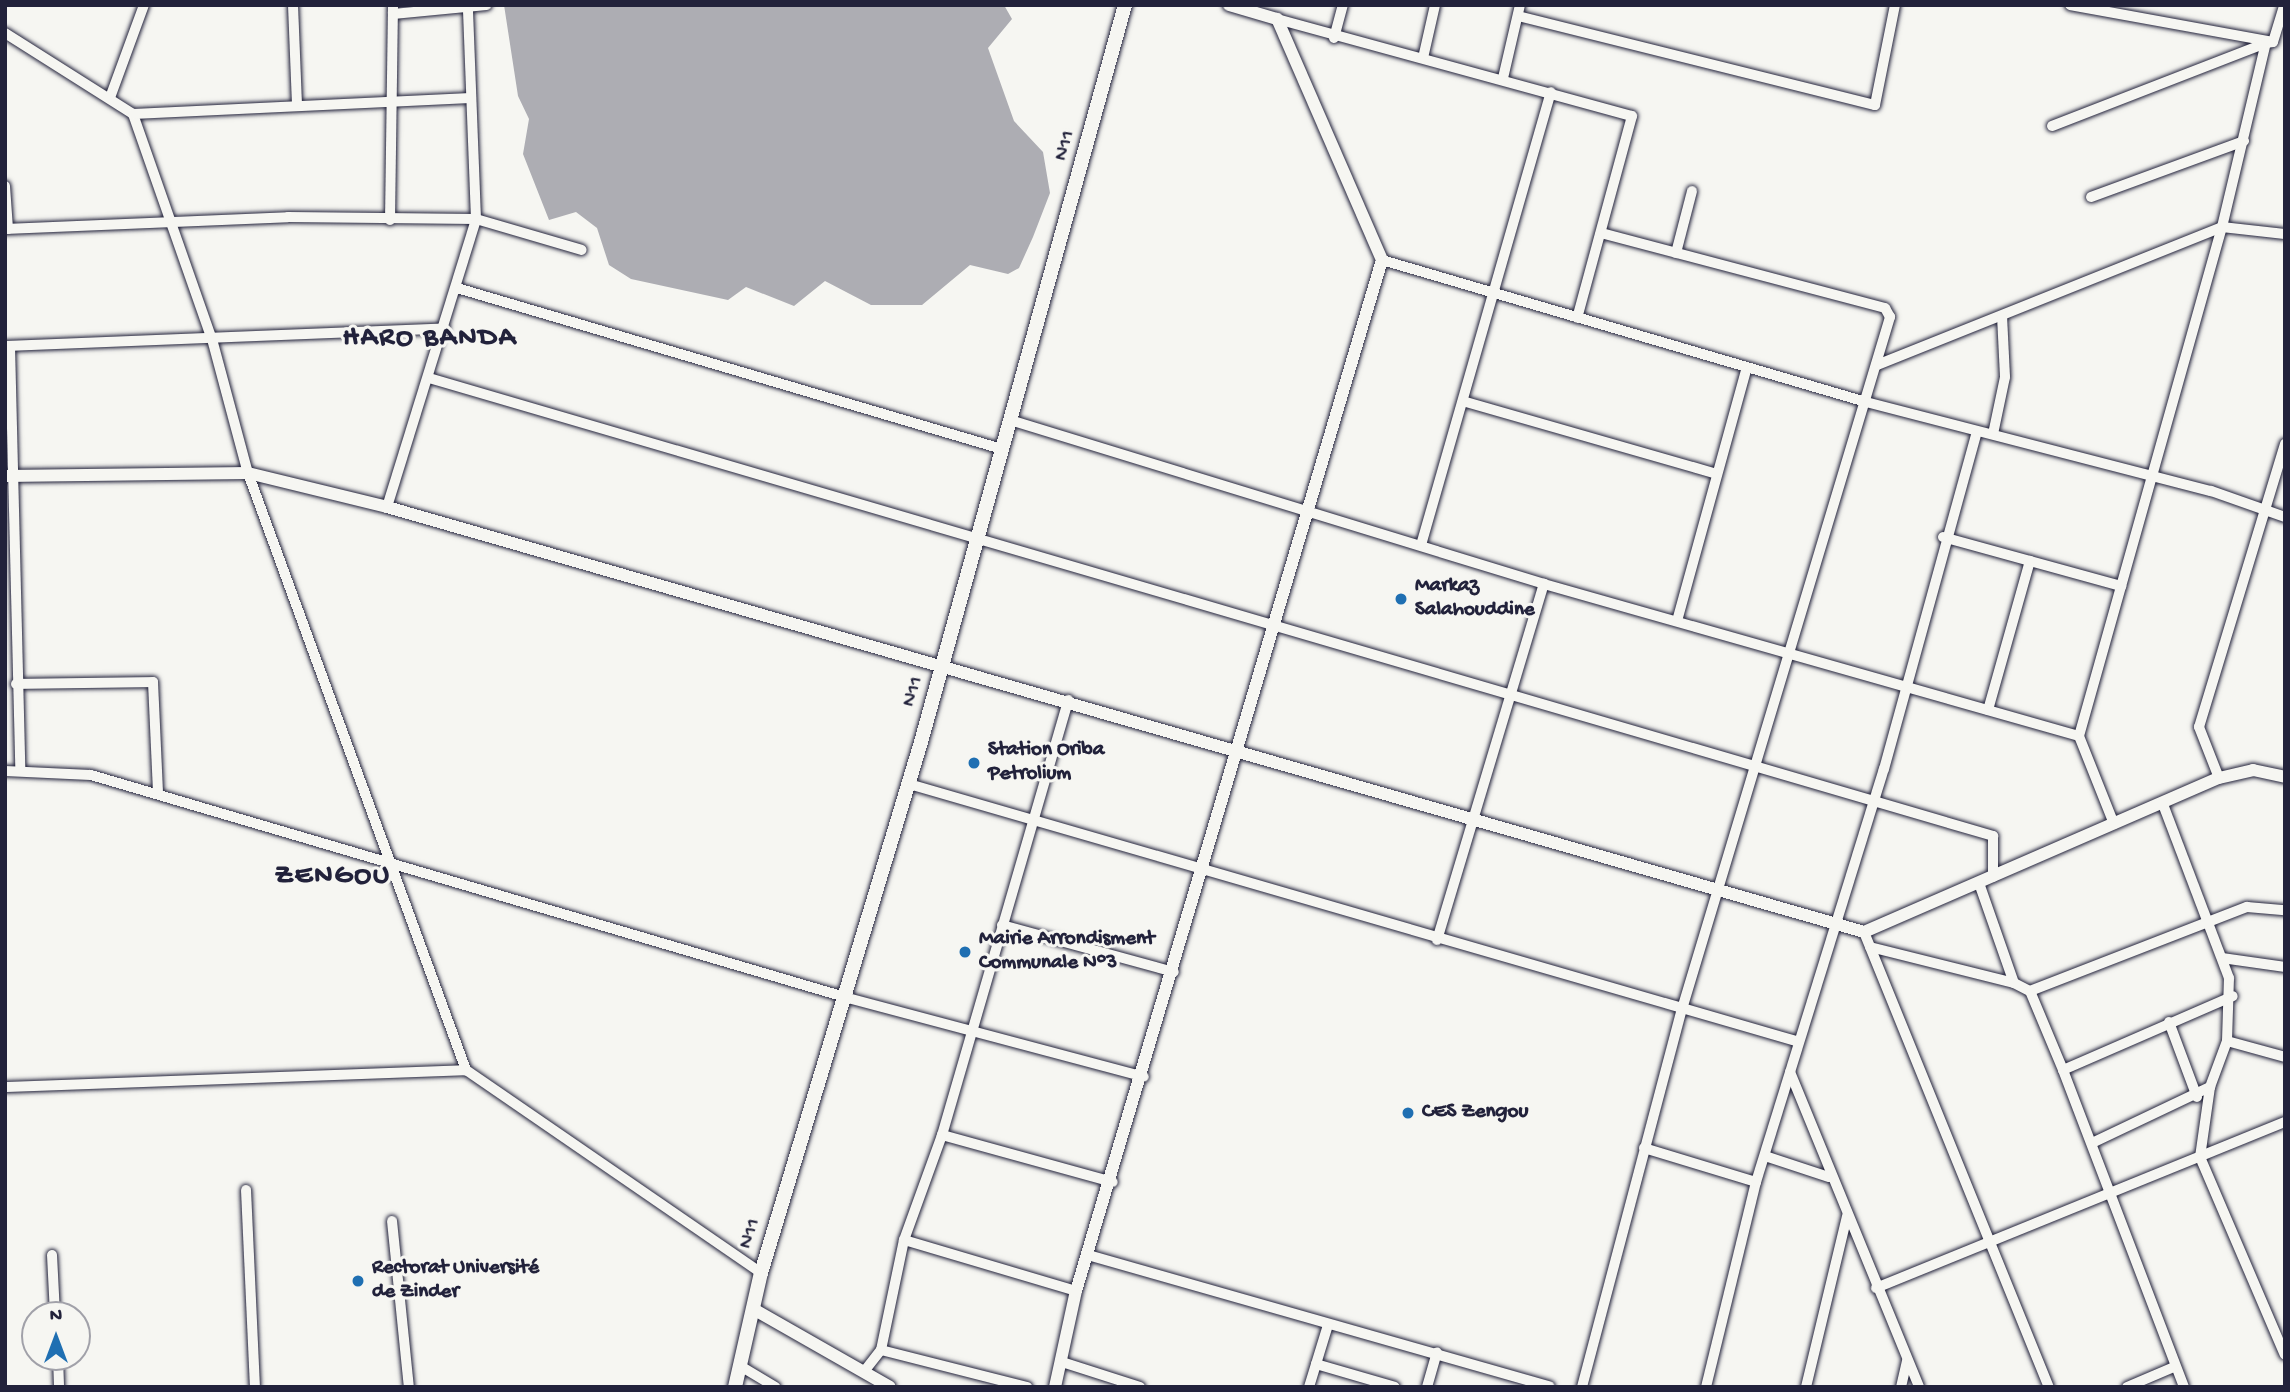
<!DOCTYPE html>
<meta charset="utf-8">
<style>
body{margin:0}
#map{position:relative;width:2290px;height:1392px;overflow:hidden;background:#f6f6f2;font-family:"Gochi Hand",sans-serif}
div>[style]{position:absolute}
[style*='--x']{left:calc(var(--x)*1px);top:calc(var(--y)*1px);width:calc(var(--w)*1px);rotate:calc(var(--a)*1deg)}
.water>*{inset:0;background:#adadb3}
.roads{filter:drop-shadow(0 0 2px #22223b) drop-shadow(0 0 2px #22223b)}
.minor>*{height:10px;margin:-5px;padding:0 5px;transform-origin:5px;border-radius:5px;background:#f6f6f2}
.tertiary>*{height:12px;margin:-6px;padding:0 6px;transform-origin:6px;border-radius:6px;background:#f6f6f2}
.primary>*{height:14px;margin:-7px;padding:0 7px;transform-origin:7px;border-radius:7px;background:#f6f6f2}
.dots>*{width:19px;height:19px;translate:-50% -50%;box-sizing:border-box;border:4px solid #f6f6f2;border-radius:50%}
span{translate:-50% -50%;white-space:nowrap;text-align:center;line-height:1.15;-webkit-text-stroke:6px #f6f6f2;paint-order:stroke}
.street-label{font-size:21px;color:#22223b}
.poi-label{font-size:21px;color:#22223b;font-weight:700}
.left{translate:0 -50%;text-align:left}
.district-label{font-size:28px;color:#22223b;font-weight:700;letter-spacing:2px}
.frame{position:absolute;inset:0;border:7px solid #22223b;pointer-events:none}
.north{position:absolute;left:21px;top:1301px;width:70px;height:70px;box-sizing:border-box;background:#f6f6f2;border:2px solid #a1a1a9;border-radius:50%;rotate:0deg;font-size:19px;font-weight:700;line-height:28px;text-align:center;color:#22223b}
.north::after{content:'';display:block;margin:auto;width:24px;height:32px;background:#1f6fb2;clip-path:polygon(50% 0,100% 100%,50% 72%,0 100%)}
</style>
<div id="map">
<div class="water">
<div style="clip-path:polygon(504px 5px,1004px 5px,1012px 19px,988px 48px,1014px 121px,1043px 152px,1050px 193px,1033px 237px,1019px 268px,1008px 274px,970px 265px,922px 305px,871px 305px,825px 281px,794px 306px,746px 287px,728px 300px,631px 279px,609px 265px,597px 228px,576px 212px,549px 220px,523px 154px,529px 119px,518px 96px)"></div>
</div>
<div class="roads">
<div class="minor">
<div style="--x:293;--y:5;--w:100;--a:87.7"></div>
<div style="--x:2070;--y:5;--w:202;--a:10.3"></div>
<div style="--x:393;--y:14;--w:94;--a:-5.5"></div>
<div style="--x:1518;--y:16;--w:368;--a:14"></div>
<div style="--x:1875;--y:105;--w:102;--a:-78.7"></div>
<div style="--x:1277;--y:19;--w:368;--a:15.3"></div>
<div style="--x:1632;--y:116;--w:209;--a:105.2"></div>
<div style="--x:5;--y:33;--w:151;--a:32.3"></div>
<div style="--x:133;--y:114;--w:238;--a:70.7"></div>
<div style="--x:212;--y:339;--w:139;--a:75"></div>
<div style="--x:248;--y:473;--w:636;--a:69.94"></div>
<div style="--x:466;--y:1070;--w:358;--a:34.5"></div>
<div style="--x:1334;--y:38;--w:34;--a:-75"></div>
<div style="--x:1423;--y:58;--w:54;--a:-77.2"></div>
<div style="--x:1503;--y:78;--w:75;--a:-76.9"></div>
<div style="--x:111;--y:95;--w:96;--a:-69.9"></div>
<div style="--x:133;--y:114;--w:338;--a:-2.7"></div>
<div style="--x:2052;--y:126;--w:230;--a:-21.2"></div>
<div style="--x:5;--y:186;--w:43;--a:86"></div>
<div style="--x:2091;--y:197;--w:163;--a:-20.1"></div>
<div style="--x:390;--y:220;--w:215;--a:-89.2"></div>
<div style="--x:5;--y:229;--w:283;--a:-2.4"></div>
<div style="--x:288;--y:217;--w:188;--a:0.6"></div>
<div style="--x:476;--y:219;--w:110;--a:16.3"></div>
<div style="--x:1676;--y:253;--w:64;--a:-75.5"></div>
<div style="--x:1382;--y:260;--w:504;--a:16.35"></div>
<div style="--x:1866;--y:402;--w:356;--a:14.5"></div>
<div style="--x:2211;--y:491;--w:78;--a:19.4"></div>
<div style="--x:457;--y:288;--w:568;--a:16.46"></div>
<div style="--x:5;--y:346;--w:440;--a:-2.3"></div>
<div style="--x:10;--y:346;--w:424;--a:88.6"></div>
<div style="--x:1877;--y:365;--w:372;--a:-21.8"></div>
<div style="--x:2222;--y:227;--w:63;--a:6.3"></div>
<div style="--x:429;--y:378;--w:1630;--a:16.32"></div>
<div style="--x:1993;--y:836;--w:41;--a:90"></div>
<div style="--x:1466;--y:402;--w:261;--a:16"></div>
<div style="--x:1010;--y:420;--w:559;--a:17.07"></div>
<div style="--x:1544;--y:584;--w:556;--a:15.86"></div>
<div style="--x:1993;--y:434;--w:58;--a:-78.1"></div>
<div style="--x:2005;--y:377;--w:61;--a:-92.8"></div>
<div style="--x:387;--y:507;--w:301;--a:-72.8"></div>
<div style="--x:476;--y:219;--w:208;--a:-92.2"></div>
<div style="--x:1943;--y:537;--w:185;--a:15.4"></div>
<div style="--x:1421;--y:545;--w:471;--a:-74"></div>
<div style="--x:1677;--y:621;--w:263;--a:-74.6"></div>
<div style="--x:16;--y:684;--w:137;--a:-0.8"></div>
<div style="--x:153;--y:682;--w:112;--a:87.4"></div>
<div style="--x:1988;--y:710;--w:155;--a:-74.3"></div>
<div style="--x:5;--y:771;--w:86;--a:2.7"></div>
<div style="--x:91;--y:775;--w:789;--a:16.41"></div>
<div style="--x:848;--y:998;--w:306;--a:14.9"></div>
<div style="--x:2219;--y:778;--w:55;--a:-111.4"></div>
<div style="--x:2199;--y:727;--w:296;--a:-73.1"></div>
<div style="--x:909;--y:784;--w:923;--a:16.16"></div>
<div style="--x:2114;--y:824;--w:95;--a:-111.7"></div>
<div style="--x:2079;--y:736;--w:529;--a:-74.31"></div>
<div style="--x:2222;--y:227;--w:189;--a:-76.6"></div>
<div style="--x:2266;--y:43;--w:7;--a:-8"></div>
<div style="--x:2273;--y:42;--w:39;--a:-73"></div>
<div style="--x:1979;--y:883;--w:106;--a:70.7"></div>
<div style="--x:2014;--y:983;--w:18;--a:27"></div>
<div style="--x:2030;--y:991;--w:86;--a:67.3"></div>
<div style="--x:2063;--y:1070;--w:339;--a:69.1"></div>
<div style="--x:1002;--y:925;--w:178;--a:15.3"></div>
<div style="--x:1864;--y:932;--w:491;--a:67.9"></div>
<div style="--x:1437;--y:940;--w:372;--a:-73.3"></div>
<div style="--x:1870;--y:947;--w:148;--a:14"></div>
<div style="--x:2222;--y:958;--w:64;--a:8.1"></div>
<div style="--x:2030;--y:991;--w:233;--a:-21.2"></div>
<div style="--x:2247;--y:907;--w:38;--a:5"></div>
<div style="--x:2169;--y:1022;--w:80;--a:69.5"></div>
<div style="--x:2227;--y:1041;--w:60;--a:15.4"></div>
<div style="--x:2063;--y:1070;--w:185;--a:-23.5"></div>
<div style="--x:1790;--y:1072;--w:340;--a:67.7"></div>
<div style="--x:5;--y:1087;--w:461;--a:-2.1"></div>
<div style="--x:2210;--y:1087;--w:71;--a:98.1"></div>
<div style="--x:2200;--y:1157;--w:215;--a:66.8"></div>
<div style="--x:942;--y:1135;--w:177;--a:15.4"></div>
<div style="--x:2092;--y:1143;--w:131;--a:-25.4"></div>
<div style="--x:2210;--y:1087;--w:49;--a:-69.7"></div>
<div style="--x:2227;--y:1041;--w:63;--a:-88.2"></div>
<div style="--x:2229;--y:978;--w:186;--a:-110.8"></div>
<div style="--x:1644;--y:1148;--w:117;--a:16.9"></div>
<div style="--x:1765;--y:1156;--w:67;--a:18.2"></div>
<div style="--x:246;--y:1190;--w:197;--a:87.4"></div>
<div style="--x:392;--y:1221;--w:167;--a:84.2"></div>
<div style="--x:904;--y:1240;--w:179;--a:16.5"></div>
<div style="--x:52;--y:1255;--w:60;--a:87.1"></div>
<div style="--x:1088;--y:1255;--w:480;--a:15.9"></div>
<div style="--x:1876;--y:1288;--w:441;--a:-22.1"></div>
<div style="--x:881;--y:1350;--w:151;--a:14.2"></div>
<div style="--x:58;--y:1357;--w:30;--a:88"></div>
<div style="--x:1062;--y:1362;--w:82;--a:17.8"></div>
<div style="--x:1316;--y:1364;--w:82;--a:16.2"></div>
<div style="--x:742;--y:1367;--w:39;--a:31"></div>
<div style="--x:866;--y:1369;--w:24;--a:-52"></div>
<div style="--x:881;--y:1350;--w:112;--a:-78.2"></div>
<div style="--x:904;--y:1240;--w:112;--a:-70.1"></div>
<div style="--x:942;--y:1135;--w:453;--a:-73.8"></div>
<div style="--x:1309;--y:1387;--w:65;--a:-73"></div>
<div style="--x:1427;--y:1387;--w:36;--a:-74"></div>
<div style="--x:1582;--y:1387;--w:391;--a:-75.2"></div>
<div style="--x:1682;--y:1009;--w:723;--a:-73.27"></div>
<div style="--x:1890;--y:317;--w:10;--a:-119"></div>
<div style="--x:1885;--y:308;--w:294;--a:-165.2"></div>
<div style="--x:1706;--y:1387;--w:211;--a:-76.3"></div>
<div style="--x:1756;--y:1182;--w:432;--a:-72.8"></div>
<div style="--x:1884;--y:769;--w:350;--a:-74.6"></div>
<div style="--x:1806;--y:1387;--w:176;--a:-76.5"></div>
<div style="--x:1901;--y:1387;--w:27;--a:-77"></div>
<div style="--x:2127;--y:1387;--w:51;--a:-23.1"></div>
</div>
<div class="tertiary">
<div style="--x:5;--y:476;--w:243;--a:-0.7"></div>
<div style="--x:248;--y:473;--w:143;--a:13.7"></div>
<div style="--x:387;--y:507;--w:1537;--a:16.05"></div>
<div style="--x:1864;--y:932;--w:387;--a:-23.5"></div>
<div style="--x:2219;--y:778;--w:35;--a:-13"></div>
<div style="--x:2253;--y:770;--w:33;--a:12"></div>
<div style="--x:755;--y:1310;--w:155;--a:29.7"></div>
<div style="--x:1055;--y:1387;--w:98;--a:-77.7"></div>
<div style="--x:1076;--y:1291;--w:1075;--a:-73.47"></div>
<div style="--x:1382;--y:260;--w:263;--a:-113.5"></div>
<div style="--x:1277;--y:19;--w:50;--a:-163.7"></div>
</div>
<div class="primary">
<div style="--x:735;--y:1387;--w:117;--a:-77.2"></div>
<div style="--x:761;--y:1273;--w:555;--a:-73.23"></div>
<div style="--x:921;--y:742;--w:765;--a:-74.53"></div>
</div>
</div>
<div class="dots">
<div style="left:1401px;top:599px;background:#1f6fb2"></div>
<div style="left:974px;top:763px;background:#1f6fb2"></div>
<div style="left:965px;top:952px;background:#1f6fb2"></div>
<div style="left:1408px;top:1113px;background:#1f6fb2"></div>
<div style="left:358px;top:1281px;background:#1f6fb2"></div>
</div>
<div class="street-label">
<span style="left:1066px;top:146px;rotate:-75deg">N11</span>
<span style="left:914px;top:692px;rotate:-74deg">N11</span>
<span style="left:751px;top:1234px;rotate:-73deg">N11</span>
</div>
<div class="poi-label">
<span class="left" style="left:1415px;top:599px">Markaz<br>Salahouddine</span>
<span class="left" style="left:988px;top:763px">Station Oriba<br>Petrolium</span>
<span class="left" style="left:979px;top:952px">Mairie Arrondisment<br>Communale N°3</span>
<span class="left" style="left:1422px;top:1113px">CES Zengou</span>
<span class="left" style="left:372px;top:1281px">Rectorat Université<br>de Zinder</span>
</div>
<div class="district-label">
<span style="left:430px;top:339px">HARO BANDA</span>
<span style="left:333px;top:877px">ZENGOU</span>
</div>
<div class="frame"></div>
<div class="north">N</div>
</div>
